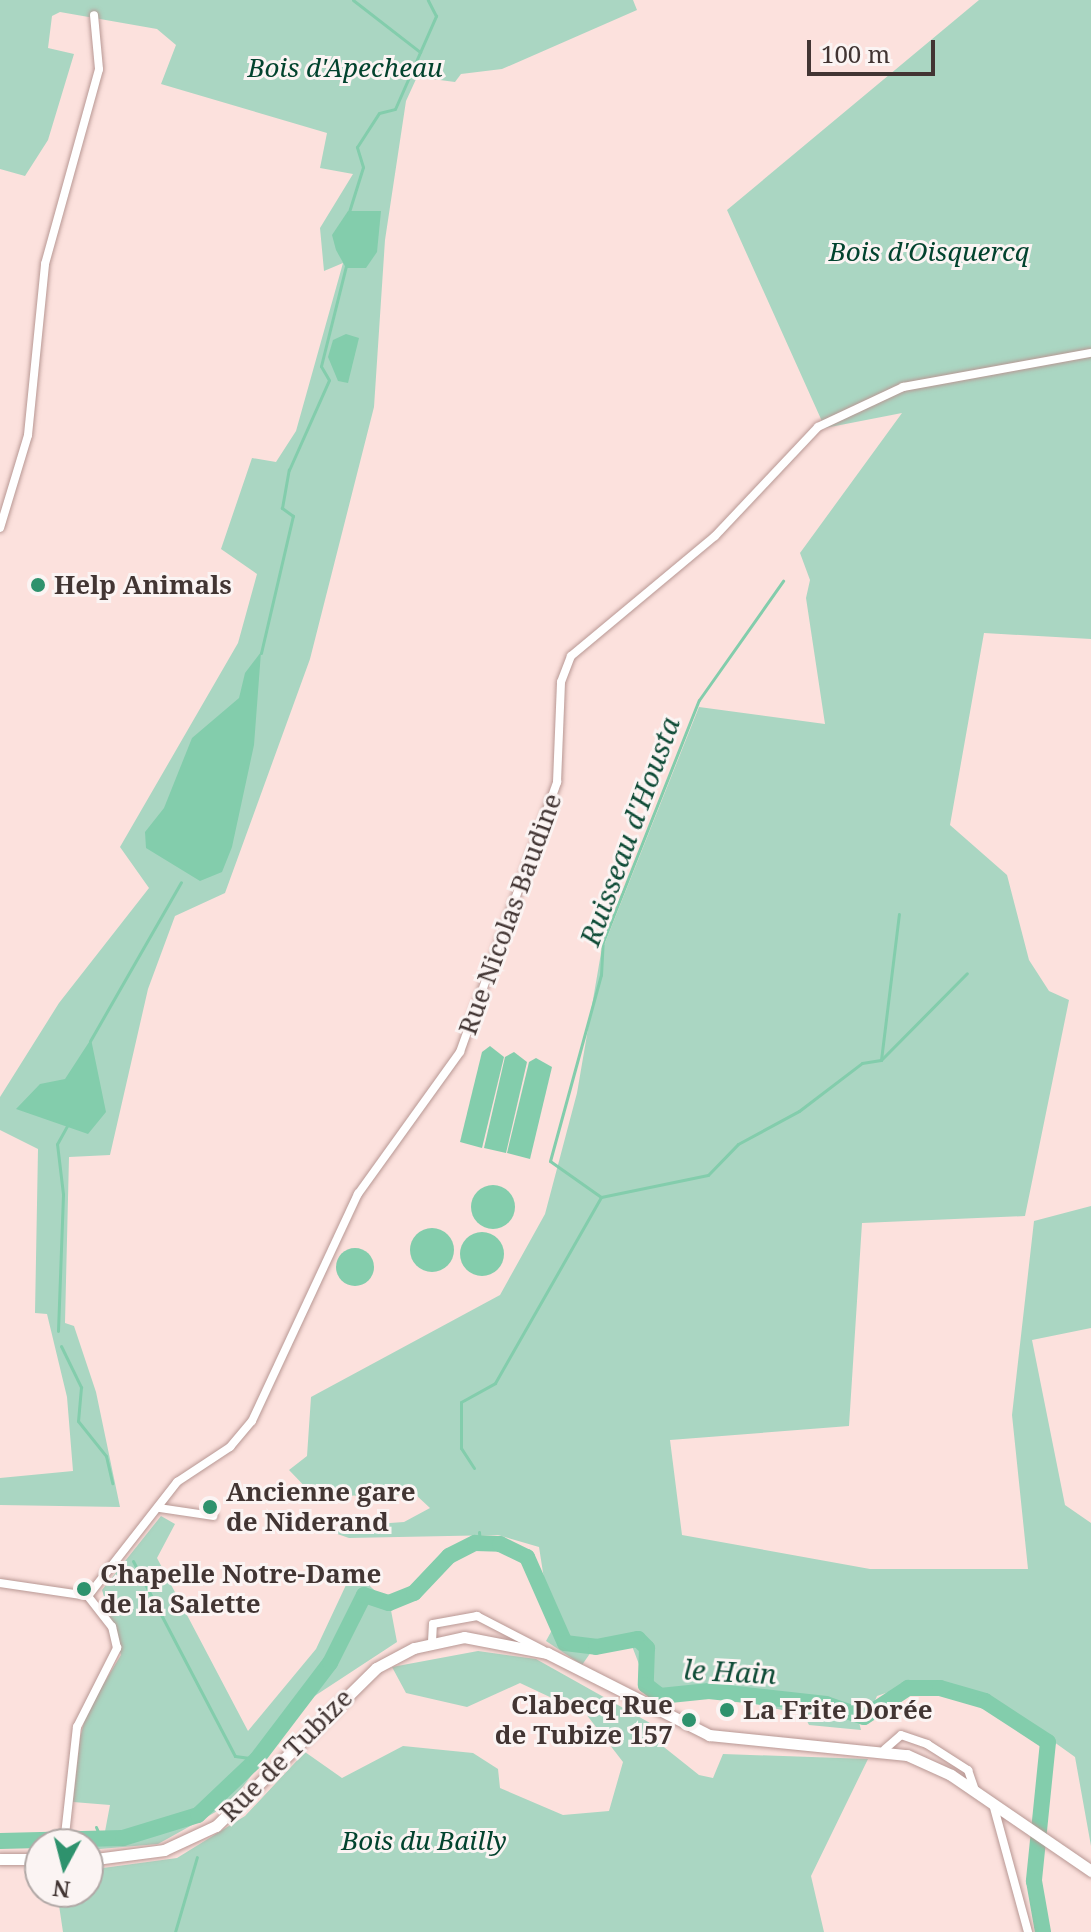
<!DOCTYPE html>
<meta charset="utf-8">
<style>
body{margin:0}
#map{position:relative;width:1091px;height:1932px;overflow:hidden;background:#fce1dd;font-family:"Noto Serif",serif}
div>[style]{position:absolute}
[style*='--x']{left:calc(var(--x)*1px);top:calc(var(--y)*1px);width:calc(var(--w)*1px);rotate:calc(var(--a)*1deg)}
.green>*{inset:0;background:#aad6c2}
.water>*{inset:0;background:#83cdac}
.round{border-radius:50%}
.stream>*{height:3px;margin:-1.5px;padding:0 1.5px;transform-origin:1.5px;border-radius:1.5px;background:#83cdac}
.river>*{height:16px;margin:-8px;padding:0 8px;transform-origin:8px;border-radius:8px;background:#83cdac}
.roads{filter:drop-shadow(0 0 2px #b89894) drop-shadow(0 0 2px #b89894)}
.minor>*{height:8px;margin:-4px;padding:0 4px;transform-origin:4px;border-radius:4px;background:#fff}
.secondary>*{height:11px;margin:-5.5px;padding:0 5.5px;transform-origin:5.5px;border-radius:5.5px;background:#fff}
.dots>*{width:22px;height:22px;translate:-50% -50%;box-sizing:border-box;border:4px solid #fbf4f3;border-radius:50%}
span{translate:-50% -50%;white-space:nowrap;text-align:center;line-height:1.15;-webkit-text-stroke:6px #fbf4f3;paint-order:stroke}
.park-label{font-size:26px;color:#02432e;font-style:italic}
.poi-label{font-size:26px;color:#423533;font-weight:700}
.left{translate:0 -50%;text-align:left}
.right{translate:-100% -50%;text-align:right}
.street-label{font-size:26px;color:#423533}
.water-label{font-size:28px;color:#0e4b36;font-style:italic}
.north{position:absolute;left:24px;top:1828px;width:80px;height:80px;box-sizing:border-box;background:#fbf4f3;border:2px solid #b1a8a6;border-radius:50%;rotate:187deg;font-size:22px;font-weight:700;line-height:32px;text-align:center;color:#423533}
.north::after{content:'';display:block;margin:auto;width:28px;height:36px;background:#2e926d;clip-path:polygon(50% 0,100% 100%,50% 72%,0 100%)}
.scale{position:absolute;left:807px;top:40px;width:128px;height:36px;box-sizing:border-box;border:4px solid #423533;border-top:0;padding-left:10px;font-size:24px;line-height:28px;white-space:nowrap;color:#423533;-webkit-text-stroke:6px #fbf4f3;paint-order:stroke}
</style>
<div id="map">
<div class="green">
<div style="clip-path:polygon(0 0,633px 0,637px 10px,502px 69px,461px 74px,455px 82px,417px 77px,406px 101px,385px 240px,374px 407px,310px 659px,225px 893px,175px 916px,148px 989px,110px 1155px,69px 1157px,65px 1323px,74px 1326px,96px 1392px,120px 1507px,0 1505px,0 1478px,73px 1471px,67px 1397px,47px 1314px,35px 1313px,38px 1149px,0 1130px,0 1097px,59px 1003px,149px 888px,120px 847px,238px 643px,257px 574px,221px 549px,252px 458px,276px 462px,296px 431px,343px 263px,324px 271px,320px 228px,353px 174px,320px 168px,327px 133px,161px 84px,176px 45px,157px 29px,60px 12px,52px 16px,48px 48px,74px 54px,48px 140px,25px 176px,0 169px)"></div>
<div style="clip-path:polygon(979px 0,1091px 0,1091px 639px,984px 633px,950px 825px,1007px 875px,1029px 960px,1049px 991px,1069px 1000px,1025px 1216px,862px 1223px,849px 1426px,670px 1440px,682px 1535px,870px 1569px,1028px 1569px,1012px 1415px,1034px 1221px,1091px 1206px,1091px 1328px,1032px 1340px,1065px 1505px,1091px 1523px,1091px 1846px,1075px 1757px,1008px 1709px,915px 1683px,877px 1696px,867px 1719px,865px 1706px,855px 1706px,861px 1730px,809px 1725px,804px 1715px,716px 1695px,671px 1701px,647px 1685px,632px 1646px,591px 1652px,582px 1665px,546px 1641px,552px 1630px,539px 1547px,498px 1535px,349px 1538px,320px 1528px,404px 1522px,430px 1508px,416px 1495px,314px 1496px,289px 1470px,307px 1456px,311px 1397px,500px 1295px,545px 1214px,577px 1093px,601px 953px,699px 707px,825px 724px,806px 598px,810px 580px,800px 553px,902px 413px,825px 428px,727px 210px)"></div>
<div style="clip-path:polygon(161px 1516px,175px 1524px,157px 1558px,248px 1731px,316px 1649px,353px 1570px,390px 1605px,397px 1642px,307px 1701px,230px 1804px,158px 1844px,88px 1850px,88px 1844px,72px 1842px,103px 1842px,110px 1805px,73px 1802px,80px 1738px,87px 1711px,121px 1655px,102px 1590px)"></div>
<div style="clip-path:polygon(478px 1651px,536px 1659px,650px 1723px,645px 1732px,699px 1775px,713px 1778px,723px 1754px,868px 1759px,811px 1876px,824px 1932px,63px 1932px,57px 1892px,88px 1892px,88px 1870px,177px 1858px,245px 1816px,305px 1752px,342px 1778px,403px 1746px,473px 1753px,498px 1769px,500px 1788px,563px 1815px,609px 1811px,623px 1762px,586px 1714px,520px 1683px,467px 1707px,406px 1693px,392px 1667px)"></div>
</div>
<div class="water">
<div style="clip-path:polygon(348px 211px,381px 211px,377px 252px,366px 268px,346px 268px,336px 250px,332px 235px)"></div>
<div style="clip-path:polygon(346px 334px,359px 338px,348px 383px,338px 381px,328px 357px,333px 340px)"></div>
<div style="clip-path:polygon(261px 652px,254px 745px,232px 847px,222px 872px,200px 881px,146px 848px,145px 832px,164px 808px,192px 738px,239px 698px,245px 673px)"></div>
<div style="clip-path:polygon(91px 1039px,106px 1112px,88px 1134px,16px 1109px,40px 1084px,65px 1079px)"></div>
<div style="clip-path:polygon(490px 1046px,504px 1057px,482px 1148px,460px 1142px,482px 1052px)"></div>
<div style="clip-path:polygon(514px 1052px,527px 1062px,506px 1153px,484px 1148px,505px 1057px)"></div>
<div style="clip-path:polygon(536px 1058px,552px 1067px,530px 1159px,507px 1153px,529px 1062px)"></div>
<div class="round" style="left:471px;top:1185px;width:44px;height:44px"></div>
<div class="round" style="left:410px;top:1228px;width:44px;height:44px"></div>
<div class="round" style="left:460px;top:1232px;width:44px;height:44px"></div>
<div class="round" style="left:336px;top:1248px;width:38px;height:38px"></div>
</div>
<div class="stream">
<div style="--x:353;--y:0;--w:85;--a:37.8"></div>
<div style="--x:348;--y:215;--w:50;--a:-72.6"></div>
<div style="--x:363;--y:167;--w:21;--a:-107"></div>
<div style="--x:357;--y:147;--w:40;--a:-57.1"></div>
<div style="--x:379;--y:113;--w:16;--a:-14"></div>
<div style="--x:395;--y:109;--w:102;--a:-66.2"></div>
<div style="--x:436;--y:16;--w:18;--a:-117"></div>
<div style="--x:261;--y:653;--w:141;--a:-76.9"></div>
<div style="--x:293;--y:516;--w:14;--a:-144"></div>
<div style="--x:282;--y:508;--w:39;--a:-80"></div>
<div style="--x:289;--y:470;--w:98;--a:-66"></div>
<div style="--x:329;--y:380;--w:16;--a:-120"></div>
<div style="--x:321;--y:366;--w:103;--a:-76"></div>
<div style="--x:90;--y:1041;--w:183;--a:-60.2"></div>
<div style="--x:881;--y:1060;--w:122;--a:-45.3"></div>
<div style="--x:601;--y:1197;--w:109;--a:-11.6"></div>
<div style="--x:708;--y:1175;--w:43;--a:-45.9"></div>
<div style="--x:738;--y:1144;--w:69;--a:-28.4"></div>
<div style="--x:799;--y:1111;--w:79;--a:-37.3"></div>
<div style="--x:862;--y:1063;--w:19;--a:-9"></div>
<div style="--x:881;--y:1060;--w:147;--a:-83"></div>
<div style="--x:58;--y:1331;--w:137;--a:-87.9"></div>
<div style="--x:63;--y:1194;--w:50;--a:-96.8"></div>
<div style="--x:57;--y:1144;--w:25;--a:-61"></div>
<div style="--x:61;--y:1346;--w:46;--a:64"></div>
<div style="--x:81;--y:1387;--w:34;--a:95"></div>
<div style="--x:78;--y:1421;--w:45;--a:51.3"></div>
<div style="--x:106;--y:1456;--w:28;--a:77"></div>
<div style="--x:474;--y:1468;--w:24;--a:-123"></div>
<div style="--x:461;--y:1448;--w:46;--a:-90"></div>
<div style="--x:461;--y:1402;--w:39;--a:-29"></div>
<div style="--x:495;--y:1383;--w:214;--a:-60.3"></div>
<div style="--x:601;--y:1197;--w:62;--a:-144.8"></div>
<div style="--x:550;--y:1161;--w:193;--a:-74.7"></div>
<div style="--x:601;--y:975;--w:33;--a:-87"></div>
<div style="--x:603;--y:942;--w:260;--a:-68.4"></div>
<div style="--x:699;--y:700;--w:146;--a:-54.8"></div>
<div style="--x:479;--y:1532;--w:11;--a:85"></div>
<div style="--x:133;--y:1561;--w:220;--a:62.4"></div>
<div style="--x:235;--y:1756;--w:22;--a:8"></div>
<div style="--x:96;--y:1827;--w:13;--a:67"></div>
<div style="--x:175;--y:1932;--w:78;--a:-73.7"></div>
</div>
<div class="river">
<div style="--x:0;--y:1841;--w:123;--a:-1.4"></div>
<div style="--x:123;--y:1838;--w:78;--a:-17"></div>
<div style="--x:198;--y:1815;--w:81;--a:-43.5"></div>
<div style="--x:257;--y:1759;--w:121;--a:-52.8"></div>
<div style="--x:330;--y:1663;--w:76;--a:-63.4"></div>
<div style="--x:364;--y:1595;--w:26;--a:18"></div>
<div style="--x:389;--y:1603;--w:27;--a:-22"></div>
<div style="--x:414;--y:1593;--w:51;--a:-46.6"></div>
<div style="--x:449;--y:1556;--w:29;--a:-27"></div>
<div style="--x:475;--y:1543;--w:25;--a:2"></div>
<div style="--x:500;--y:1544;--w:30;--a:26"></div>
<div style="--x:527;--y:1557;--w:94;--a:66.2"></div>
<div style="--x:565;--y:1643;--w:31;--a:7"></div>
<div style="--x:596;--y:1647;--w:43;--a:-10.8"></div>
<div style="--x:638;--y:1639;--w:13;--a:45"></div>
<div style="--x:647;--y:1648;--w:37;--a:92"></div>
<div style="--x:646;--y:1685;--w:18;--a:38"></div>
<div style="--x:660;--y:1696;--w:49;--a:-5.8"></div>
<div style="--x:709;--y:1691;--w:118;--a:6.3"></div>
<div style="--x:826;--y:1704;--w:40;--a:18.9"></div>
<div style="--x:864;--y:1717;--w:53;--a:-33.4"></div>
<div style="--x:908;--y:1688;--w:32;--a:0"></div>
<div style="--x:940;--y:1688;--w:47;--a:16.1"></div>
<div style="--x:985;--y:1701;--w:75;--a:33.1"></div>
<div style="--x:1048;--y:1742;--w:140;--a:95.8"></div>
<div style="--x:1034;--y:1881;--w:52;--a:80"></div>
</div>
<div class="roads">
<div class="minor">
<div style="--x:0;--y:528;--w:97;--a:-73.2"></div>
<div style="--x:28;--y:435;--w:172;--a:-84.3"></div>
<div style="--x:45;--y:264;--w:202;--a:-74.5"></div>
<div style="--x:99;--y:69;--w:54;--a:-95.3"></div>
<div style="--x:159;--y:1508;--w:55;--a:8.4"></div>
<div style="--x:0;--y:1583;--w:89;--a:8.4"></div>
<div style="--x:88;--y:1596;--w:145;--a:-52"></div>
<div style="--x:177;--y:1482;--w:64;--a:-33.4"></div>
<div style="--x:230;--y:1447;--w:34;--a:-50"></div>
<div style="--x:252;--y:1421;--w:251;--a:-65"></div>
<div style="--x:358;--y:1194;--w:175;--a:-54.3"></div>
<div style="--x:460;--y:1052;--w:287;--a:-70.2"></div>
<div style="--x:557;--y:782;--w:100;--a:-87.7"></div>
<div style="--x:561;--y:682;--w:28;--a:-69"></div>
<div style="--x:571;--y:656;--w:187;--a:-39.8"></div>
<div style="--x:715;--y:536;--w:150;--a:-46.6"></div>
<div style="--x:818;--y:427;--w:94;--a:-25.2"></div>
<div style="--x:903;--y:387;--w:191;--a:-10.3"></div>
<div style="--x:432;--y:1642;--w:18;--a:-87"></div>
<div style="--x:433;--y:1624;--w:45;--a:-10.3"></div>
<div style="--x:477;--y:1616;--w:74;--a:27.3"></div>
<div style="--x:885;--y:1749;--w:21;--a:-41"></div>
<div style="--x:901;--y:1735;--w:28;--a:19"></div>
<div style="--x:927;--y:1744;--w:49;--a:32.4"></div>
<div style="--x:968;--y:1770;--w:21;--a:71"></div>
<div style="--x:993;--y:1804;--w:133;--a:74.7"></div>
<div style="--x:64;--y:1844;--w:118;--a:-83.7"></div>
<div style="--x:77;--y:1727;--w:89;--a:-63.1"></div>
<div style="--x:117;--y:1648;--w:22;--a:-103"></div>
<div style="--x:112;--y:1627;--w:39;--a:-128"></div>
</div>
<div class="secondary">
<div style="--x:0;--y:1859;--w:40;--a:0"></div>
<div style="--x:88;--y:1860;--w:77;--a:-7.5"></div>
<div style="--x:164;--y:1850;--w:57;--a:-24.8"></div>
<div style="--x:216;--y:1826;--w:225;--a:-44.6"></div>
<div style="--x:376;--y:1668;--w:43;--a:-27.8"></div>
<div style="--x:414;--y:1648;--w:51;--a:-12.4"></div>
<div style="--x:464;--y:1637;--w:85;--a:10.9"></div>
<div style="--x:547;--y:1653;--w:182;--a:26.8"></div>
<div style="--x:709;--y:1735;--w:199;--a:5.8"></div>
<div style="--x:907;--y:1755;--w:48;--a:24.4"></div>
<div style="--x:951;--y:1775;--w:170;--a:34.4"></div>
</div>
</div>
<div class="dots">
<div style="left:38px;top:585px;background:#2e926d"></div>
<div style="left:210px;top:1507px;background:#2e926d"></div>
<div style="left:84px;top:1589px;background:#2e926d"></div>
<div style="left:727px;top:1710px;background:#2e926d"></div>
<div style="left:689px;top:1720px;background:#2e926d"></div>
</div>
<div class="park-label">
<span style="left:345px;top:68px">Bois d'Apecheau</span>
<span style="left:929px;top:252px">Bois d'Oisquercq</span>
<span style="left:424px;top:1841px">Bois du Bailly</span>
</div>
<div class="poi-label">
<span class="left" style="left:54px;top:585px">Help Animals</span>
<span class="left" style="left:226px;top:1507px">Ancienne gare<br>de Niderand</span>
<span class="left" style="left:100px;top:1589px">Chapelle Notre-Dame<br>de la Salette</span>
<span class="right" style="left:673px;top:1720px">Clabecq Rue<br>de Tubize 157</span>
<span class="left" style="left:743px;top:1710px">La Frite Dorée</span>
</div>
<div class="street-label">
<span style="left:510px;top:914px;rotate:-70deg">Rue Nicolas Baudine</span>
<span style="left:286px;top:1755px;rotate:-45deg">Rue de Tubize</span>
</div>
<div class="water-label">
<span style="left:629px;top:831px;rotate:-70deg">Ruisseau d'Housta</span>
<span style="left:730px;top:1671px;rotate:3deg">le Hain</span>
</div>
<div class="north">N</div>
<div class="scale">100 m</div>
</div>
